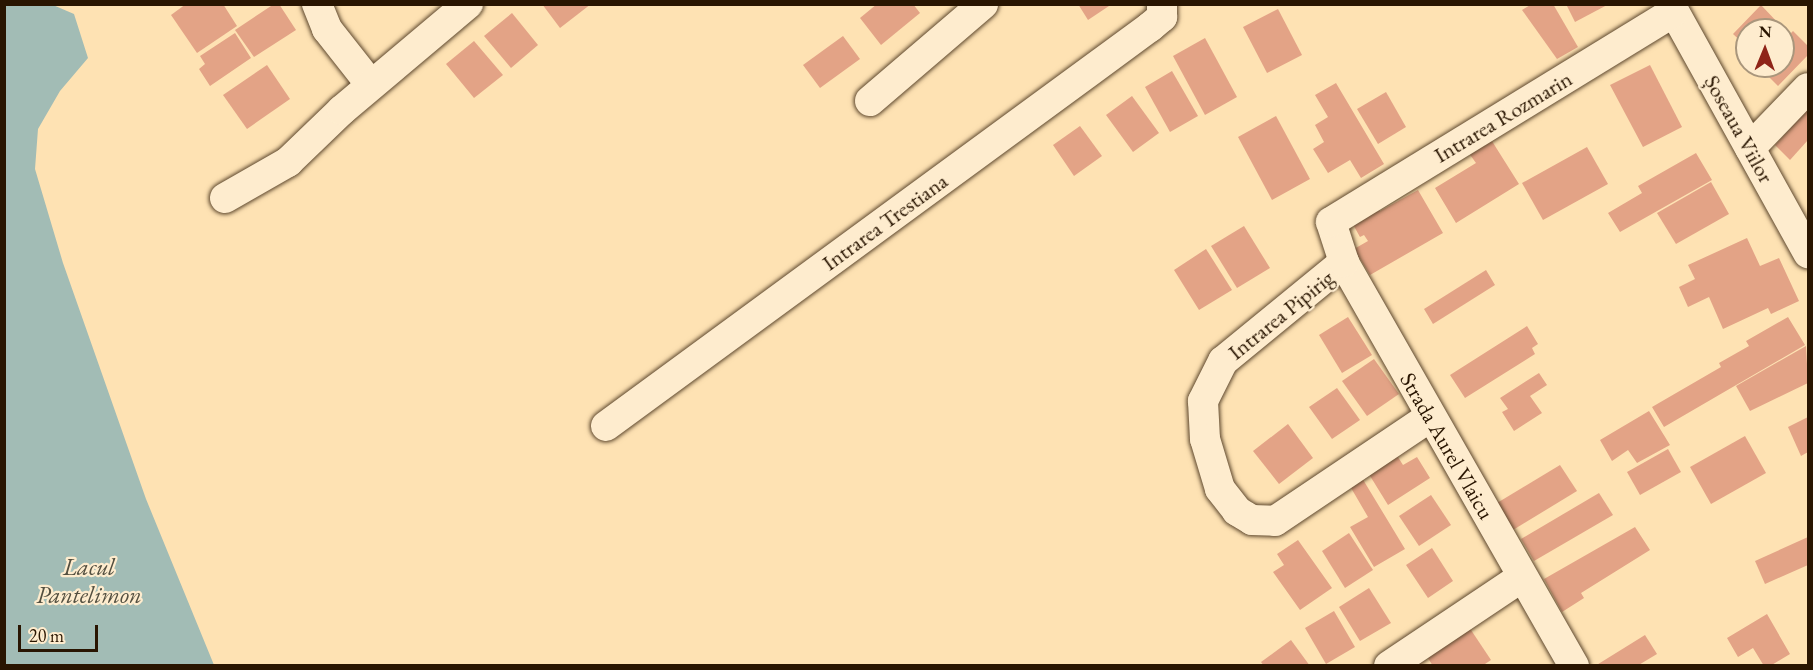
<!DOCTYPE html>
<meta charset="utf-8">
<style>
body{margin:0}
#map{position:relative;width:1813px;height:670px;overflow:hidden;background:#fee2b3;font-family:"EB Garamond",serif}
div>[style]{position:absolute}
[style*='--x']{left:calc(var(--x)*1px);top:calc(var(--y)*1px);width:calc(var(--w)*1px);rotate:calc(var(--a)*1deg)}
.water>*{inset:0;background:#a2bcb5}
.building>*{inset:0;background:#e3a386}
.roads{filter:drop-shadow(0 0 2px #5e482e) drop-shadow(0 0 2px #5e482e)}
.minor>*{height:30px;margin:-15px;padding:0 15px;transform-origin:15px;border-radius:15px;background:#feecce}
span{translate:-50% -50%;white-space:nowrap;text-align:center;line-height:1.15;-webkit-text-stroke:4.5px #feecce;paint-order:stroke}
.street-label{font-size:22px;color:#291501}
.water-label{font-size:24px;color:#534f40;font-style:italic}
.frame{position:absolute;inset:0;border:6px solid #291501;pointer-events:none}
.north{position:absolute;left:1735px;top:18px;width:60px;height:60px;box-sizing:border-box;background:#feecce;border:2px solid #a9967c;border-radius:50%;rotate:1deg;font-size:16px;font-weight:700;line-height:24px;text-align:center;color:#291501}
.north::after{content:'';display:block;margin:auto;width:21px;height:27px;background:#8f2418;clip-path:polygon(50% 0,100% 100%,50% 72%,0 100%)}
.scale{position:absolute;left:18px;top:625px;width:80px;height:27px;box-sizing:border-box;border:3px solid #291501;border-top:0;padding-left:8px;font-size:18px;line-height:21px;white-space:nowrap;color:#291501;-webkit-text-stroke:4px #feecce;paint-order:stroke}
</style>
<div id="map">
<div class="water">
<div style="clip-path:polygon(4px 5px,53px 5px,74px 14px,88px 58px,60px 91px,38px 129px,35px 169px,63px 263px,146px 499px,214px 665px,5px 665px)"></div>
</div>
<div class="building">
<div style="clip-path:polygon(186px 4px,223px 4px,237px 26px,197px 53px,171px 15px)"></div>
<div style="clip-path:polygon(274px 4px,279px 4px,296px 30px,254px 57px,235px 30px)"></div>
<div style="clip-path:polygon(542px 4px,591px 4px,560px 28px)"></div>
<div style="clip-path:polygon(877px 4px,913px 4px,920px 13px,881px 45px,860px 18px)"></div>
<div style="clip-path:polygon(1078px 4px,1112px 4px,1088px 20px)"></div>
<div style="clip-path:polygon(1532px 4px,1553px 4px,1578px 47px,1557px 59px,1522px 10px)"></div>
<div style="clip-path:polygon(1566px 4px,1609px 4px,1575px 22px)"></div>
<div style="clip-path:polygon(1761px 5px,1780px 25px,1775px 30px,1747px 30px,1747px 47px,1733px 34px)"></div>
<div style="clip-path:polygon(1278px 9px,1302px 55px,1267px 73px,1243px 27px)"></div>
<div style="clip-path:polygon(512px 13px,538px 45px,511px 68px,484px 36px)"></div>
<div style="clip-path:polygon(1793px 31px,1808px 46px,1808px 55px,1778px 86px,1758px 66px,1783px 66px,1783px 41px)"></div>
<div style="clip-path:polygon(235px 33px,251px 58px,210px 86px,199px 69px,205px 64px,200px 56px)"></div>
<div style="clip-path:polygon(843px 36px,860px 59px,820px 88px,803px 65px)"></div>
<div style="clip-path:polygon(1205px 38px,1237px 97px,1205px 115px,1173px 56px)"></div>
<div style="clip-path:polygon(474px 41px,503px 75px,474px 98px,446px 64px)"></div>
<div style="clip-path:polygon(267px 65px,290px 99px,247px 129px,223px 95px)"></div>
<div style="clip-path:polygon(1650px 65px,1682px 127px,1643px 147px,1610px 85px)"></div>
<div style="clip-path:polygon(1172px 71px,1198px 116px,1170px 132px,1145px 87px)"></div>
<div style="clip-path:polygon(1336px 83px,1384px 164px,1361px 178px,1350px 160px,1328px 173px,1313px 149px,1324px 142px,1315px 125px,1328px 117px,1315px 95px)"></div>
<div style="clip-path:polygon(1386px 92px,1406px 127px,1378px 144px,1357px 109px)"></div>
<div style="clip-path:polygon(1132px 96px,1159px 133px,1133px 152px,1106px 115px)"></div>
<div style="clip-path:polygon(1808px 109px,1808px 140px,1790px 160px,1775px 145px)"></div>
<div style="clip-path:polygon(1276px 116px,1310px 179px,1272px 200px,1238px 137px)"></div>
<div style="clip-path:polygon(1080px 126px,1102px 156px,1074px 176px,1053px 145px)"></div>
<div style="clip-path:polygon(1490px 138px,1519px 184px,1456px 223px,1435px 188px,1476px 163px,1468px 152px)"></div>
<div style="clip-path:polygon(1587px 147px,1608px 184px,1543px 220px,1522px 183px)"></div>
<div style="clip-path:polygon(1696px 153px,1712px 180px,1620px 232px,1608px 213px,1642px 193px,1638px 186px)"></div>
<div style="clip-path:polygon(1711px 182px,1729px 214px,1676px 244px,1657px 213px)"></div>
<div style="clip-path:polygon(1418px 190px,1443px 233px,1370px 275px,1354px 249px,1368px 241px,1364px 235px,1360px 237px,1350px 219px,1376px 205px,1380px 211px)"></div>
<div style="clip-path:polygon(1244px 226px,1270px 268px,1237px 288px,1211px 246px)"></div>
<div style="clip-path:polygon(1747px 238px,1760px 266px,1779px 258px,1799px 301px,1771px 314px,1768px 308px,1723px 329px,1709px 297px,1688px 307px,1679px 287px,1695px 279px,1688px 265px)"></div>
<div style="clip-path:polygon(1206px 249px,1232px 290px,1199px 310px,1174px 270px)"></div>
<div style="clip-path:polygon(1486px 270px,1495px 285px,1433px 324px,1424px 309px)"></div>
<div style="clip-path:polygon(1348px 317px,1372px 355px,1342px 373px,1319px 335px)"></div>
<div style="clip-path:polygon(1788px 317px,1805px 345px,1664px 427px,1652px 407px,1721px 367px,1719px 363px,1749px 346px,1746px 341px)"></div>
<div style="clip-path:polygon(1527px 326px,1538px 344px,1532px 348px,1535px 354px,1465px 398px,1450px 375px)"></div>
<div style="clip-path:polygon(1806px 346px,1808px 383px,1750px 411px,1736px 386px)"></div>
<div style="clip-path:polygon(1374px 359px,1399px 394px,1367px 416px,1342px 381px)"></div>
<div style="clip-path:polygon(1539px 373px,1547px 385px,1530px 396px,1542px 413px,1514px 431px,1502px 412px,1508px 409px,1500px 398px)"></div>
<div style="clip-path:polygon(1337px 388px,1360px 420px,1332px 439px,1309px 407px)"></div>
<div style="clip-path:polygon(1649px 411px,1670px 445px,1637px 463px,1628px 450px,1612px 461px,1600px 440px)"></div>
<div style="clip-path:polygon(1808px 417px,1808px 452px,1801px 456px,1788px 427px)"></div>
<div style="clip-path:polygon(1288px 424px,1313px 458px,1279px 484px,1253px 451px)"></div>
<div style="clip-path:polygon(1745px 436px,1766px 473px,1711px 504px,1690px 467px)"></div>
<div style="clip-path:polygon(1668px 449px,1681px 472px,1640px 495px,1627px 472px)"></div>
<div style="clip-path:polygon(1396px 454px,1403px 465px,1417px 457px,1430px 478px,1388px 505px,1367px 471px)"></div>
<div style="clip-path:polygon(1560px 465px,1577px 491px,1513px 530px,1497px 503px)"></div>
<div style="clip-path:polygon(1359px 473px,1405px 549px,1374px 567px,1350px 527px,1368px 517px,1347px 481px)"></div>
<div style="clip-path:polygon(1599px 493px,1613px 515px,1534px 561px,1521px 539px)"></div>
<div style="clip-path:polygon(1431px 495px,1451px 525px,1419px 546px,1399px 516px)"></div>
<div style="clip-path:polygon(1635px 527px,1650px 550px,1581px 593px,1584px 598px,1562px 612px,1544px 579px)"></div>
<div style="clip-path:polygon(1349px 533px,1373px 570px,1345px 588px,1322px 551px)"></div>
<div style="clip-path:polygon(1808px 537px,1808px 565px,1765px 584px,1755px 561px)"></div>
<div style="clip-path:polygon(1298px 540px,1332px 588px,1300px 610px,1273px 572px,1284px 565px,1277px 554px)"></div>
<div style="clip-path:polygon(1432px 548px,1453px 581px,1428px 598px,1406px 565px)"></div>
<div style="clip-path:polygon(1369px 588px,1391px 623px,1360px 641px,1339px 607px)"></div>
<div style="clip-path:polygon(1334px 611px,1355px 647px,1326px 664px,1305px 628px)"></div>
<div style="clip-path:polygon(1767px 614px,1790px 654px,1770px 666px,1764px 666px,1753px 648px,1738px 657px,1727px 638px)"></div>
<div style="clip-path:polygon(1467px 624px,1491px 660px,1482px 666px,1433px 666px,1424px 652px)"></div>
<div style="clip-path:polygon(1645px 635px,1657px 654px,1637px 666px,1595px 666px)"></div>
<div style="clip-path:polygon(1291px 640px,1310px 666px,1264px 666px,1261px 662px)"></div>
</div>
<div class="roads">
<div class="minor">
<div style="--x:317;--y:4;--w:27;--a:68"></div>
<div style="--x:327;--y:29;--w:71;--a:51.8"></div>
<div style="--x:1670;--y:4;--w:285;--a:61"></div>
<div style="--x:870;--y:101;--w:149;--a:-40.6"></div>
<div style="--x:1750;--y:148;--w:83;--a:-46"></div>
<div style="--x:225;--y:198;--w:73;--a:-29.7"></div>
<div style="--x:288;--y:162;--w:75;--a:-43.9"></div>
<div style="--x:342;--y:110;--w:165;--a:-40.1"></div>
<div style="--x:1344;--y:262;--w:156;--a:140.7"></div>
<div style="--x:1223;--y:361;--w:45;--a:116.6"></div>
<div style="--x:1203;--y:401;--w:38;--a:87"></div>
<div style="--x:1205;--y:439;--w:52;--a:73.3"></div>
<div style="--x:1220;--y:489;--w:28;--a:52"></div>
<div style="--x:1237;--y:511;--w:17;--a:31"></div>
<div style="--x:1252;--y:520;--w:23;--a:2"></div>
<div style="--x:1275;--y:521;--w:187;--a:-33.9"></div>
<div style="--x:606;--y:426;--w:675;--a:-36.26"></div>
<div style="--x:1150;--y:27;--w:16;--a:-40"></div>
<div style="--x:1162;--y:17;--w:13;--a:-90"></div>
<div style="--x:1389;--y:666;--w:160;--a:-33.8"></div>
<div style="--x:1574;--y:666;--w:465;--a:-119.7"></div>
<div style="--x:1344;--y:262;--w:42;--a:-108"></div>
<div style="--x:1331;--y:222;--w:402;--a:-31.5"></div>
</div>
</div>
<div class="street-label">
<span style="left:1503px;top:117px;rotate:-31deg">Intrarea Rozmarin</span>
<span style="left:1739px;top:129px;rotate:61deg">Șoseaua Viilor</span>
<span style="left:885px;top:222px;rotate:-36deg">Intrarea Trestiana</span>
<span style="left:1281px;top:315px;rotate:-39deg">Intrarea Pipirig</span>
<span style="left:1447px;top:446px;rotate:60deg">Strada Aurel Vlaicu</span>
</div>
<div class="water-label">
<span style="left:89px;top:581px">Lacul<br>Pantelimon</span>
</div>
<div class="frame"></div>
<div class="north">N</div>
<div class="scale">20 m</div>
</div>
